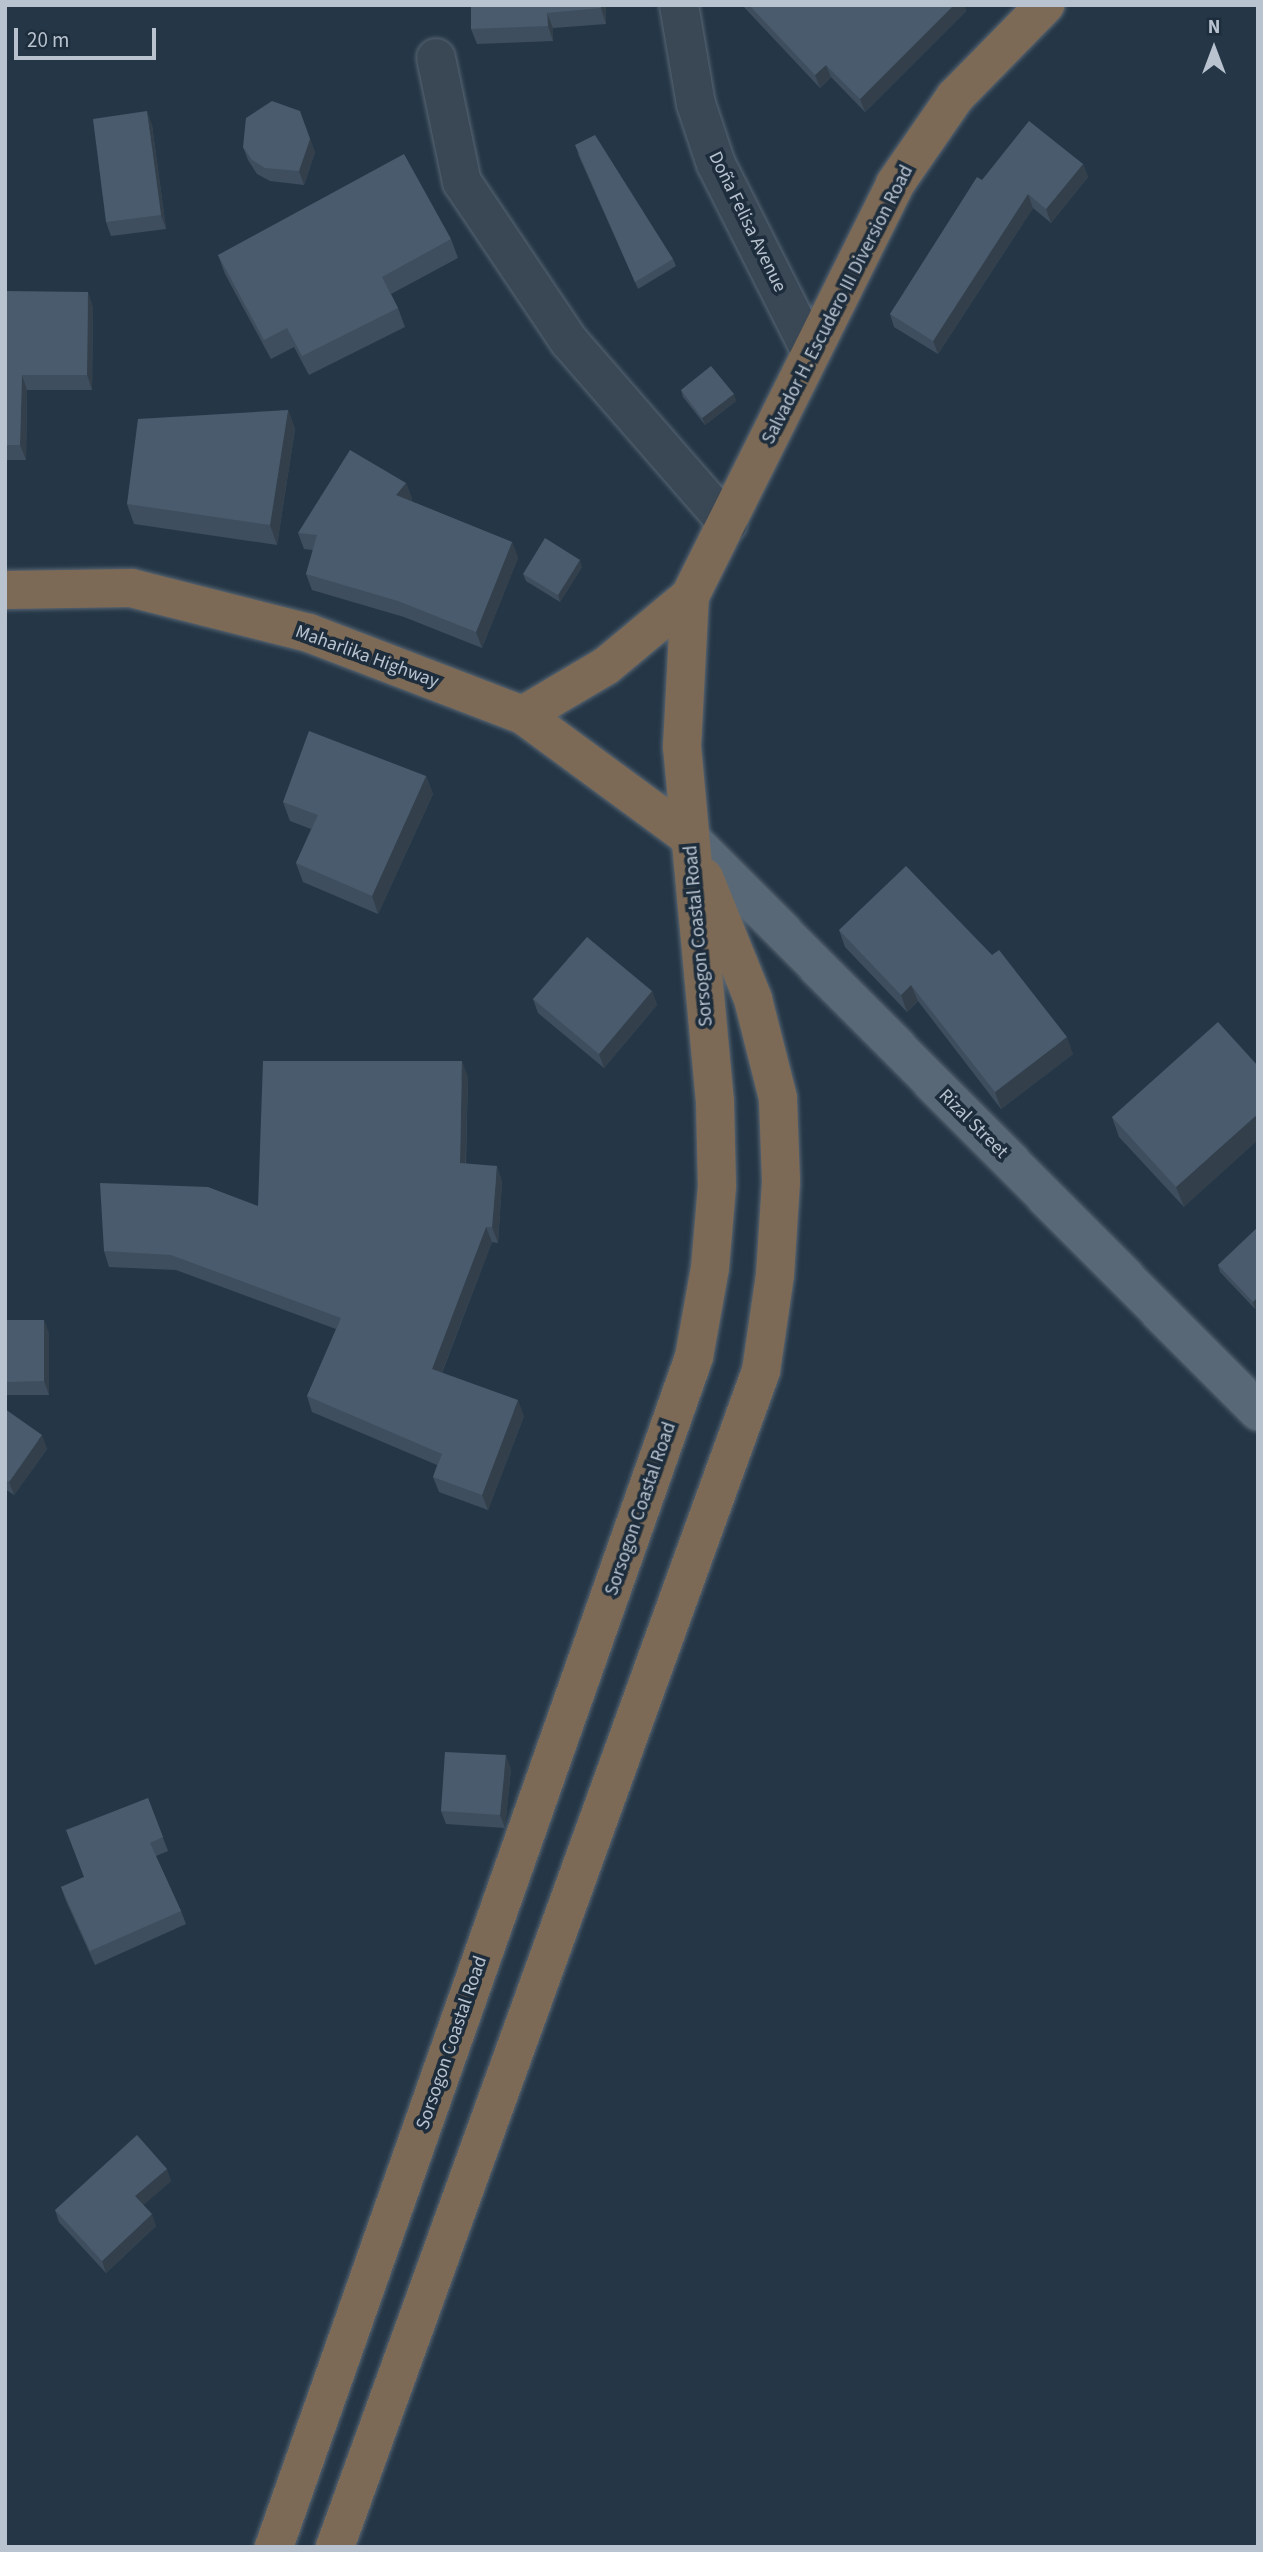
<!DOCTYPE html>
<meta charset="utf-8">
<style>
body{margin:0}
#map{position:relative;width:1263px;height:2552px;overflow:hidden;background:#253747;font-family:"Source Sans 3",sans-serif}
div>[style]{position:absolute}
[style*='--x']{left:calc(var(--x)*1px);top:calc(var(--y)*1px);width:calc(var(--w)*1px);rotate:calc(var(--a)*1deg)}
.roads{filter:drop-shadow(0 0 2px #596673) drop-shadow(0 0 2px #596673)}
.minor>*{height:38px;margin:-19px;padding:0 19px;transform-origin:19px;border-radius:19px;background:#3a4856}
.major>*{height:38px;margin:-19px;padding:0 19px;transform-origin:19px;border-radius:19px;background:#586876}
.highway>*{height:38px;margin:-19px;padding:0 19px;transform-origin:19px;border-radius:19px;background:#7d6a56}
.wall>*{inset:0;background:#3f4e5e}
.shaded-wall>*{inset:0;background:#33404c}
.building>*{inset:0;background:#495b6d}
span{translate:-50% -50%;white-space:nowrap;text-align:center;line-height:1.15;-webkit-text-stroke:7px #1e2d3c;paint-order:stroke}
.street-label{font-size:19px;color:#b8c3cf}
.frame{position:absolute;inset:0;border:7px solid #b8c3cf;pointer-events:none}
.north{position:absolute;left:1179px;top:14px;width:70px;height:70px;-webkit-text-stroke:5px #1e2d3c;paint-order:stroke;rotate:0deg;font-size:19px;font-weight:700;line-height:28px;text-align:center;color:#b8c3cf}
.north::after{content:'';display:block;margin:auto;width:24px;height:32px;background:#b8c3cf;clip-path:polygon(50% 0,100% 100%,50% 72%,0 100%)}
.scale{position:absolute;left:14px;top:28px;width:142px;height:32px;box-sizing:border-box;border:4px solid #b8c3cf;border-top:0;padding-left:9px;font-size:21px;line-height:24px;white-space:nowrap;color:#b8c3cf;-webkit-text-stroke:5px #1e2d3c;paint-order:stroke}
</style>
<div id="map">
<div class="roads">
<div class="minor">
<div style="--x:679;--y:5;--w:100;--a:80.3"></div>
<div style="--x:696;--y:104;--w:63;--a:71.6"></div>
<div style="--x:716;--y:164;--w:211;--a:63.2"></div>
<div style="--x:436;--y:58;--w:127;--a:78.2"></div>
<div style="--x:462;--y:182;--w:192;--a:56.1"></div>
<div style="--x:569;--y:341;--w:242;--a:49"></div>
</div>
<div class="major">
<div style="--x:688;--y:836;--w:810;--a:45.25"></div>
</div>
<div class="highway">
<div style="--x:5;--y:590;--w:126;--a:-0.9"></div>
<div style="--x:131;--y:588;--w:184;--a:14.2"></div>
<div style="--x:309;--y:633;--w:229;--a:21"></div>
<div style="--x:523;--y:715;--w:205;--a:36.3"></div>
<div style="--x:523;--y:715;--w:96;--a:-30.6"></div>
<div style="--x:606;--y:666;--w:109;--a:-39.8"></div>
<div style="--x:690;--y:596;--w:460;--a:-63.5"></div>
<div style="--x:895;--y:184;--w:106;--a:-55.4"></div>
<div style="--x:955;--y:97;--w:129;--a:-45.6"></div>
<div style="--x:274;--y:2547;--w:1262;--a:-70.56"></div>
<div style="--x:694;--y:1357;--w:90;--a:-79.8"></div>
<div style="--x:710;--y:1268;--w:82;--a:-85.1"></div>
<div style="--x:717;--y:1186;--w:84;--a:-91.4"></div>
<div style="--x:715;--y:1102;--w:357;--a:-95.3"></div>
<div style="--x:682;--y:747;--w:151;--a:-87"></div>
<div style="--x:335;--y:2547;--w:1251;--a:-70.09"></div>
<div style="--x:761;--y:1371;--w:97;--a:-81.7"></div>
<div style="--x:775;--y:1275;--w:94;--a:-86.3"></div>
<div style="--x:781;--y:1181;--w:83;--a:-92.1"></div>
<div style="--x:778;--y:1098;--w:102;--a:-104.2"></div>
<div style="--x:753;--y:999;--w:131;--a:-111.9"></div>
</div>
</div>
<div class="wall">
<div style="clip-path:polygon(471px 5px,606px 5px,606px 24px,553px 28px,553px 41px,477px 44px,471px 29px)"></div>
<div style="clip-path:polygon(742px 5px,964px 5px,966px 11px,865px 112px,831px 77px,820px 88px)"></div>
<div style="clip-path:polygon(152px 125px,166px 229px,111px 236px,106px 222px)"></div>
<div style="clip-path:polygon(243px 147px,315px 152px,304px 185px,270px 181px,257px 174px,248px 160px)"></div>
<div style="clip-path:polygon(577px 152px,673px 259px,676px 266px,638px 289px)"></div>
<div style="clip-path:polygon(1083px 164px,1088px 177px,1051px 223px,1033px 208px,938px 354px,894px 327px,890px 314px,982px 180px)"></div>
<div style="clip-path:polygon(451px 239px,458px 258px,391px 294px,398px 308px,405px 327px,309px 375px,294px 347px,271px 359px,225px 274px,218px 255px)"></div>
<div style="clip-path:polygon(5px 291px,93px 307px,92px 390px,27px 390px,26px 460px,5px 460px)"></div>
<div style="clip-path:polygon(681px 390px,736px 401px,705px 425px,683px 397px)"></div>
<div style="clip-path:polygon(288px 410px,295px 429px,277px 545px,134px 524px,127px 504px)"></div>
<div style="clip-path:polygon(406px 483px,412px 499px,411px 501px,512px 542px,518px 558px,482px 648px,404px 617px,312px 590px,306px 574px,313px 550px,304px 549px,298px 533px)"></div>
<div style="clip-path:polygon(582px 567px,560px 602px,526px 581px,523px 574px)"></div>
<div style="clip-path:polygon(426px 776px,433px 794px,378px 914px,303px 882px,296px 863px,311px 829px,290px 821px,283px 802px)"></div>
<div style="clip-path:polygon(839px 930px,992px 955px,1073px 1054px,1001px 1109px,918px 1001px,907px 1012px,845px 947px)"></div>
<div style="clip-path:polygon(652px 991px,657px 1005px,604px 1068px,538px 1013px,533px 999px)"></div>
<div style="clip-path:polygon(1258px 1066px,1184px 1207px,1119px 1137px,1112px 1117px)"></div>
<div style="clip-path:polygon(468px 1077px,466px 1163px,502px 1181px,498px 1243px,492px 1242px,442px 1373px,524px 1416px,488px 1510px,439px 1492px,433px 1477px,437px 1465px,312px 1412px,307px 1396px,336px 1329px,176px 1270px,109px 1267px,104px 1251px,258px 1206px)"></div>
<div style="clip-path:polygon(1258px 1227px,1255px 1309px,1220px 1272px,1218px 1265px)"></div>
<div style="clip-path:polygon(5px 1320px,49px 1333px,49px 1395px,5px 1395px)"></div>
<div style="clip-path:polygon(5px 1409px,47px 1449px,14px 1495px,5px 1489px)"></div>
<div style="clip-path:polygon(511px 1769px,505px 1828px,446px 1824px,441px 1811px)"></div>
<div style="clip-path:polygon(148px 1798px,168px 1851px,156px 1856px,181px 1911px,186px 1924px,95px 1965px,66px 1901px,61px 1887px,84px 1877px)"></div>
<div style="clip-path:polygon(171px 2181px,143px 2205px,156px 2226px,106px 2273px,59px 2222px,55px 2210px)"></div>
</div>
<div class="shaded-wall">
<div style="clip-path:polygon(600px 5px,606px 5px,606px 24px,601px 8px)"></div>
<div style="clip-path:polygon(954px 5px,964px 5px,966px 11px,865px 112px,860px 99px)"></div>
<div style="clip-path:polygon(547px 13px,553px 28px,553px 41px,548px 26px)"></div>
<div style="clip-path:polygon(826px 65px,831px 77px,820px 88px,815px 75px)"></div>
<div style="clip-path:polygon(147px 111px,152px 125px,166px 229px,161px 215px)"></div>
<div style="clip-path:polygon(305px 124px,315px 152px,304px 185px,299px 171px)"></div>
<div style="clip-path:polygon(1083px 164px,1088px 177px,1051px 223px,1046px 209px)"></div>
<div style="clip-path:polygon(1028px 194px,1033px 208px,938px 354px,933px 341px)"></div>
<div style="clip-path:polygon(88px 292px,93px 307px,92px 390px,87px 375px)"></div>
<div style="clip-path:polygon(22px 375px,27px 390px,26px 460px,20px 445px)"></div>
<div style="clip-path:polygon(734px 394px,736px 401px,705px 425px,702px 418px)"></div>
<div style="clip-path:polygon(288px 410px,295px 429px,277px 545px,270px 525px)"></div>
<div style="clip-path:polygon(406px 483px,412px 499px,402px 511px,396px 495px)"></div>
<div style="clip-path:polygon(512px 542px,518px 558px,482px 648px,476px 632px)"></div>
<div style="clip-path:polygon(580px 560px,582px 567px,560px 602px,558px 595px)"></div>
<div style="clip-path:polygon(426px 776px,433px 794px,378px 914px,372px 896px)"></div>
<div style="clip-path:polygon(911px 985px,918px 1001px,907px 1012px,901px 995px)"></div>
<div style="clip-path:polygon(652px 991px,657px 1005px,604px 1068px,599px 1054px)"></div>
<div style="clip-path:polygon(1067px 1037px,1073px 1054px,1001px 1109px,995px 1092px)"></div>
<div style="clip-path:polygon(462px 1061px,468px 1077px,465px 1178px,460px 1163px)"></div>
<div style="clip-path:polygon(1258px 1114px,1258px 1140px,1184px 1207px,1176px 1187px)"></div>
<div style="clip-path:polygon(497px 1166px,502px 1181px,498px 1243px,492px 1227px)"></div>
<div style="clip-path:polygon(486px 1227px,492px 1242px,437px 1385px,432px 1369px)"></div>
<div style="clip-path:polygon(1258px 1297px,1258px 1307px,1255px 1309px,1253px 1302px)"></div>
<div style="clip-path:polygon(44px 1320px,49px 1333px,49px 1395px,44px 1381px)"></div>
<div style="clip-path:polygon(518px 1400px,524px 1416px,488px 1510px,482px 1495px)"></div>
<div style="clip-path:polygon(42px 1435px,47px 1449px,14px 1495px,9px 1482px)"></div>
<div style="clip-path:polygon(506px 1755px,511px 1769px,505px 1828px,500px 1815px)"></div>
<div style="clip-path:polygon(167px 2169px,171px 2181px,140px 2208px,135px 2196px)"></div>
<div style="clip-path:polygon(152px 2214px,156px 2226px,106px 2273px,102px 2261px)"></div>
</div>
<div class="building">
<div style="clip-path:polygon(471px 5px,600px 5px,601px 8px,547px 13px,548px 26px,471px 29px)"></div>
<div style="clip-path:polygon(749px 5px,954px 5px,860px 99px,826px 65px,815px 75px)"></div>
<div style="clip-path:polygon(272px 101px,300px 111px,310px 139px,299px 171px,265px 168px,252px 160px,243px 147px,246px 118px)"></div>
<div style="clip-path:polygon(147px 111px,161px 215px,106px 222px,93px 119px)"></div>
<div style="clip-path:polygon(1029px 121px,1083px 164px,1046px 209px,1028px 194px,933px 341px,890px 314px,977px 177px,982px 180px)"></div>
<div style="clip-path:polygon(595px 135px,673px 259px,635px 282px,575px 145px)"></div>
<div style="clip-path:polygon(404px 154px,451px 239px,382px 277px,398px 308px,302px 356px,287px 328px,264px 340px,218px 255px)"></div>
<div style="clip-path:polygon(5px 291px,88px 292px,87px 375px,22px 375px,20px 445px,5px 445px)"></div>
<div style="clip-path:polygon(711px 366px,734px 394px,702px 418px,681px 390px)"></div>
<div style="clip-path:polygon(288px 410px,270px 525px,127px 504px,138px 419px)"></div>
<div style="clip-path:polygon(350px 450px,406px 483px,396px 495px,512px 542px,476px 632px,398px 601px,306px 574px,317px 535px,298px 533px)"></div>
<div style="clip-path:polygon(545px 538px,580px 560px,558px 595px,523px 574px)"></div>
<div style="clip-path:polygon(309px 731px,426px 776px,372px 896px,296px 863px,318px 815px,283px 802px)"></div>
<div style="clip-path:polygon(906px 866px,992px 955px,999px 950px,1067px 1037px,995px 1092px,911px 985px,901px 995px,839px 930px)"></div>
<div style="clip-path:polygon(587px 937px,652px 991px,599px 1054px,533px 999px)"></div>
<div style="clip-path:polygon(1218px 1022px,1258px 1066px,1258px 1114px,1176px 1187px,1112px 1117px)"></div>
<div style="clip-path:polygon(263px 1061px,462px 1061px,460px 1163px,497px 1166px,492px 1227px,486px 1227px,432px 1369px,518px 1400px,482px 1495px,433px 1477px,442px 1454px,307px 1396px,341px 1318px,171px 1255px,104px 1251px,100px 1183px,208px 1187px,258px 1206px)"></div>
<div style="clip-path:polygon(1258px 1227px,1258px 1297px,1253px 1302px,1218px 1265px)"></div>
<div style="clip-path:polygon(5px 1320px,44px 1320px,44px 1381px,5px 1382px)"></div>
<div style="clip-path:polygon(5px 1409px,42px 1435px,9px 1482px,5px 1479px)"></div>
<div style="clip-path:polygon(445px 1752px,506px 1755px,500px 1815px,441px 1811px)"></div>
<div style="clip-path:polygon(148px 1798px,163px 1837px,150px 1843px,181px 1911px,90px 1951px,61px 1887px,84px 1877px,66px 1830px)"></div>
<div style="clip-path:polygon(137px 2135px,167px 2169px,135px 2196px,152px 2214px,102px 2261px,55px 2210px)"></div>
</div>
<div class="street-label">
<span style="left:747px;top:222px;rotate:64deg">Doña Felisa Avenue</span>
<span style="left:838px;top:305px;rotate:-63deg">Salvador H. Escudero III Diversion Road</span>
<span style="left:367px;top:657px;rotate:20deg">Maharlika Highway</span>
<span style="left:699px;top:936px;rotate:-95deg">Sorsogon Coastal Road</span>
<span style="left:973px;top:1124px;rotate:45deg">Rizal Street</span>
<span style="left:641px;top:1509px;rotate:-71deg">Sorsogon Coastal Road</span>
<span style="left:452px;top:2043px;rotate:-71deg">Sorsogon Coastal Road</span>
</div>
<div class="frame"></div>
<div class="north">N</div>
<div class="scale">20 m</div>
</div>
